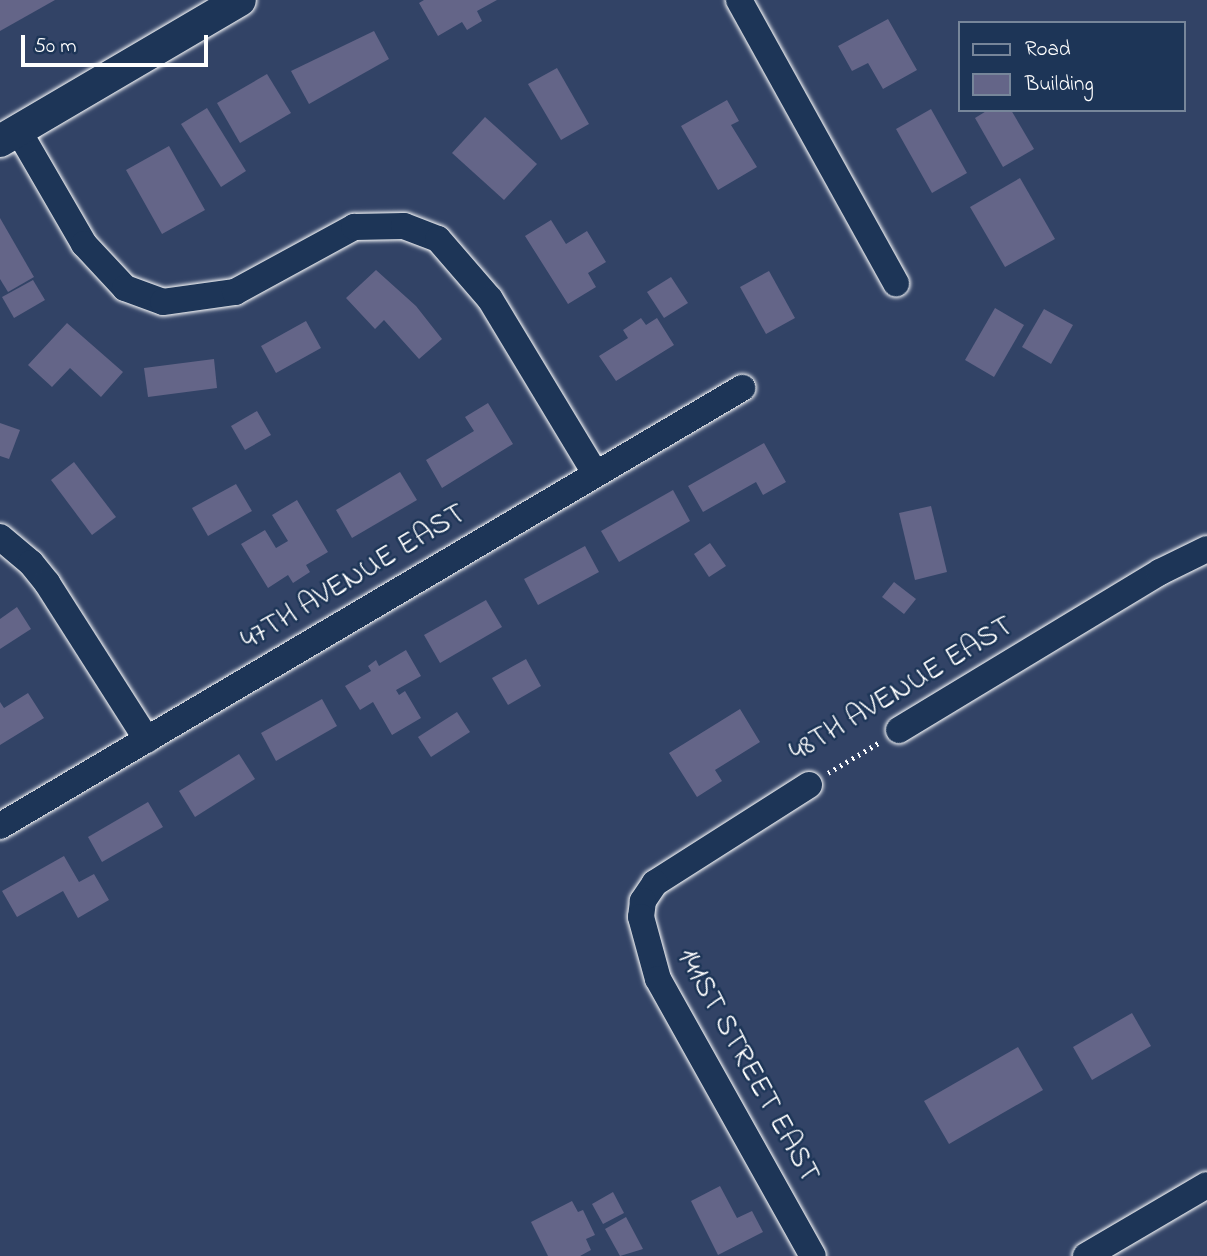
<!DOCTYPE html>
<style>
body{margin:0}
#map{position:relative;width:1207px;height:1256px;overflow:hidden;background:#324366;font-family:"Indie Flower",sans-serif}
div>[style]{position:absolute}
[style*='--x']{left:calc(var(--x)*1px);top:calc(var(--y)*1px);width:calc(var(--w)*1px);rotate:calc(var(--a)*1deg)}
.building>*{inset:0;background:#646588}
.path>*{height:4.5px;margin-top:-2.25px;transform-origin:0;background:repeating-linear-gradient(90deg,#fff 0 2px,transparent 0 7px)}
.roads{filter:drop-shadow(0 0 2px #fff) drop-shadow(0 0 2px #fff)}
.minor>*{height:26px;margin:-13px;padding:0 13px;transform-origin:13px;border-radius:13px;background:#1d3557}
.tertiary>*{height:32px;margin:-16px;padding:0 16px;transform-origin:16px;border-radius:16px;background:#1d3557}
span{translate:-50% -50%;white-space:nowrap;text-align:center;line-height:1.15;-webkit-text-stroke:5px #1d3557;paint-order:stroke}
.street-label{font-size:30px;color:#fff}
.legend{position:absolute;left:958px;top:21px;width:228px;height:91px;box-sizing:border-box;background:#1d3557;border:2px solid #77869a;margin:0;padding:9px 12px;list-style:none;font-size:21px;color:#fff}
.legend li{display:flex;align-items:center;gap:14px;height:35px}
.legend b{width:35px;border:2px solid #77869a}
.scale{position:absolute;left:21px;top:35px;width:187px;height:32px;box-sizing:border-box;border:4px solid #fff;border-top:0;padding-left:9px;font-size:21px;line-height:24px;white-space:nowrap;color:#fff;-webkit-text-stroke:5px #1d3557;paint-order:stroke}
</style>
<div id="map">
<div class="building">
<div style="clip-path:polygon(0 0,55px 0,0 31px)"></div>
<div style="clip-path:polygon(424px 0,497px 0,477px 11px,482px 21px,467px 30px,462px 22px,438px 36px,419px 3px)"></div>
<div style="clip-path:polygon(888px 19px,917px 70px,883px 89px,868px 63px,852px 71px,838px 46px)"></div>
<div style="clip-path:polygon(374px 31px,389px 59px,309px 104px,291px 71px)"></div>
<div style="clip-path:polygon(557px 68px,589px 124px,561px 140px,528px 84px)"></div>
<div style="clip-path:polygon(267px 74px,291px 113px,240px 143px,217px 103px)"></div>
<div style="clip-path:polygon(727px 100px,739px 121px,731px 125px,757px 167px,718px 190px,681px 126px)"></div>
<div style="clip-path:polygon(207px 108px,246px 171px,221px 187px,181px 124px)"></div>
<div style="clip-path:polygon(931px 109px,967px 173px,932px 193px,896px 129px)"></div>
<div style="clip-path:polygon(988px 110px,1011px 110px,1034px 149px,1003px 167px,975px 118px)"></div>
<div style="clip-path:polygon(485px 117px,537px 164px,504px 200px,452px 153px)"></div>
<div style="clip-path:polygon(169px 146px,205px 210px,162px 234px,126px 170px)"></div>
<div style="clip-path:polygon(1020px 178px,1055px 239px,1005px 267px,970px 207px)"></div>
<div style="clip-path:polygon(0 218px,34px 277px,8px 292px,0 279px)"></div>
<div style="clip-path:polygon(551px 220px,566px 244px,587px 231px,606px 262px,588px 273px,596px 287px,568px 304px,525px 236px)"></div>
<div style="clip-path:polygon(376px 270px,416px 306px,442px 339px,419px 359px,384px 320px,375px 329px,346px 298px)"></div>
<div style="clip-path:polygon(769px 271px,795px 318px,766px 334px,740px 287px)"></div>
<div style="clip-path:polygon(671px 277px,688px 303px,664px 318px,647px 292px)"></div>
<div style="clip-path:polygon(33px 280px,45px 300px,14px 318px,2px 297px)"></div>
<div style="clip-path:polygon(995px 308px,1024px 325px,994px 377px,965px 360px)"></div>
<div style="clip-path:polygon(1044px 309px,1073px 325px,1051px 364px,1022px 347px)"></div>
<div style="clip-path:polygon(641px 318px,646px 325px,657px 318px,674px 345px,616px 381px,599px 356px,628px 338px,623px 330px)"></div>
<div style="clip-path:polygon(306px 321px,321px 348px,276px 373px,261px 346px)"></div>
<div style="clip-path:polygon(67px 323px,123px 372px,101px 397px,70px 368px,52px 387px,28px 365px)"></div>
<div style="clip-path:polygon(214px 359px,217px 388px,148px 397px,144px 368px)"></div>
<div style="clip-path:polygon(488px 403px,513px 444px,442px 488px,426px 460px,474px 431px,465px 417px)"></div>
<div style="clip-path:polygon(257px 411px,271px 435px,245px 450px,231px 426px)"></div>
<div style="clip-path:polygon(0 423px,20px 430px,9px 459px,0 456px)"></div>
<div style="clip-path:polygon(764px 443px,786px 482px,763px 495px,756px 482px,703px 512px,688px 486px)"></div>
<div style="clip-path:polygon(74px 462px,116px 517px,92px 535px,51px 480px)"></div>
<div style="clip-path:polygon(400px 472px,417px 500px,352px 538px,336px 510px)"></div>
<div style="clip-path:polygon(236px 484px,252px 511px,208px 536px,192px 508px)"></div>
<div style="clip-path:polygon(673px 490px,690px 521px,619px 562px,601px 531px)"></div>
<div style="clip-path:polygon(297px 500px,328px 552px,306px 565px,310px 572px,293px 583px,288px 575px,268px 588px,241px 544px,265px 530px,276px 548px,288px 541px,272px 515px)"></div>
<div style="clip-path:polygon(931px 506px,947px 572px,915px 580px,899px 513px)"></div>
<div style="clip-path:polygon(710px 543px,726px 566px,709px 577px,694px 554px)"></div>
<div style="clip-path:polygon(585px 546px,599px 572px,538px 605px,524px 579px)"></div>
<div style="clip-path:polygon(894px 582px,916px 599px,904px 614px,882px 597px)"></div>
<div style="clip-path:polygon(486px 600px,502px 627px,440px 663px,424px 635px)"></div>
<div style="clip-path:polygon(17px 607px,31px 629px,0 649px,0 619px)"></div>
<div style="clip-path:polygon(406px 650px,421px 676px,396px 690px,399px 695px,405px 691px,421px 718px,392px 735px,373px 702px,360px 710px,345px 686px,371px 671px,368px 666px,376px 660px,379px 666px)"></div>
<div style="clip-path:polygon(526px 659px,541px 686px,508px 705px,492px 678px)"></div>
<div style="clip-path:polygon(28px 693px,44px 718px,0 745px,0 702px,4px 708px)"></div>
<div style="clip-path:polygon(322px 699px,337px 726px,276px 761px,261px 733px)"></div>
<div style="clip-path:polygon(740px 709px,760px 742px,715px 770px,722px 781px,697px 797px,669px 753px)"></div>
<div style="clip-path:polygon(457px 712px,470px 732px,431px 757px,418px 737px)"></div>
<div style="clip-path:polygon(239px 754px,255px 779px,195px 817px,179px 791px)"></div>
<div style="clip-path:polygon(148px 802px,163px 827px,102px 862px,88px 837px)"></div>
<div style="clip-path:polygon(64px 856px,79px 882px,94px 874px,109px 900px,78px 918px,63px 891px,17px 917px,2px 891px)"></div>
<div style="clip-path:polygon(1132px 1013px,1151px 1046px,1092px 1080px,1073px 1047px)"></div>
<div style="clip-path:polygon(1018px 1047px,1043px 1090px,949px 1144px,924px 1101px)"></div>
<div style="clip-path:polygon(720px 1186px,737px 1218px,752px 1211px,763px 1232px,718px 1255px,691px 1201px)"></div>
<div style="clip-path:polygon(613px 1192px,624px 1213px,603px 1224px,592px 1204px)"></div>
<div style="clip-path:polygon(572px 1201px,578px 1212px,583px 1210px,595px 1235px,586px 1239px,591px 1250px,580px 1256px,548px 1256px,531px 1222px)"></div>
<div style="clip-path:polygon(626px 1217px,643px 1249px,620px 1256px,605px 1229px)"></div>
</div>
<div class="path">
<div style="--x:828;--y:773;--w:61;--a:-30.8"></div>
</div>
<div class="roads">
<div class="minor">
<div style="--x:739;--y:0;--w:324;--a:61"></div>
<div style="--x:18;--y:130;--w:132;--a:59.9"></div>
<div style="--x:84;--y:244;--w:60;--a:47"></div>
<div style="--x:125;--y:288;--w:40;--a:20.2"></div>
<div style="--x:163;--y:302;--w:73;--a:-7.9"></div>
<div style="--x:235;--y:292;--w:136;--a:-28.6"></div>
<div style="--x:354;--y:227;--w:50;--a:-1.1"></div>
<div style="--x:404;--y:226;--w:36;--a:21"></div>
<div style="--x:438;--y:239;--w:79;--a:49.1"></div>
<div style="--x:490;--y:299;--w:203;--a:58.9"></div>
<div style="--x:0;--y:537;--w:40;--a:40"></div>
<div style="--x:31;--y:563;--w:26;--a:51"></div>
<div style="--x:47;--y:583;--w:186;--a:57.5"></div>
<div style="--x:899;--y:730;--w:305;--a:-31.2"></div>
<div style="--x:1160;--y:572;--w:52;--a:-26.1"></div>
<div style="--x:809;--y:785;--w:183;--a:147.5"></div>
<div style="--x:655;--y:883;--w:22;--a:124"></div>
<div style="--x:643;--y:901;--w:16;--a:97"></div>
<div style="--x:641;--y:917;--w:64;--a:74.7"></div>
<div style="--x:658;--y:979;--w:317;--a:60.8"></div>
<div style="--x:0;--y:826;--w:862;--a:-30.55"></div>
<div style="--x:1086;--y:1256;--w:140;--a:-30.4"></div>
</div>
<div class="tertiary">
<div style="--x:0;--y:141;--w:278;--a:-30.4"></div>
</div>
</div>
<div class="street-label">
<span style="left:354px;top:578px;rotate:-31deg">47TH AVENUE EAST</span>
<span style="left:902px;top:690px;rotate:-31deg">48TH AVENUE EAST</span>
<span style="left:747px;top:1066px;rotate:61deg">141ST STREET EAST</span>
</div>
<ul class="legend">
<li><b style="height:9px;background:#1d3557"></b>Road</li>
<li><b style="height:19px;background:#646588"></b>Building</li>
</ul>
<div class="scale">50 m</div>
</div>
